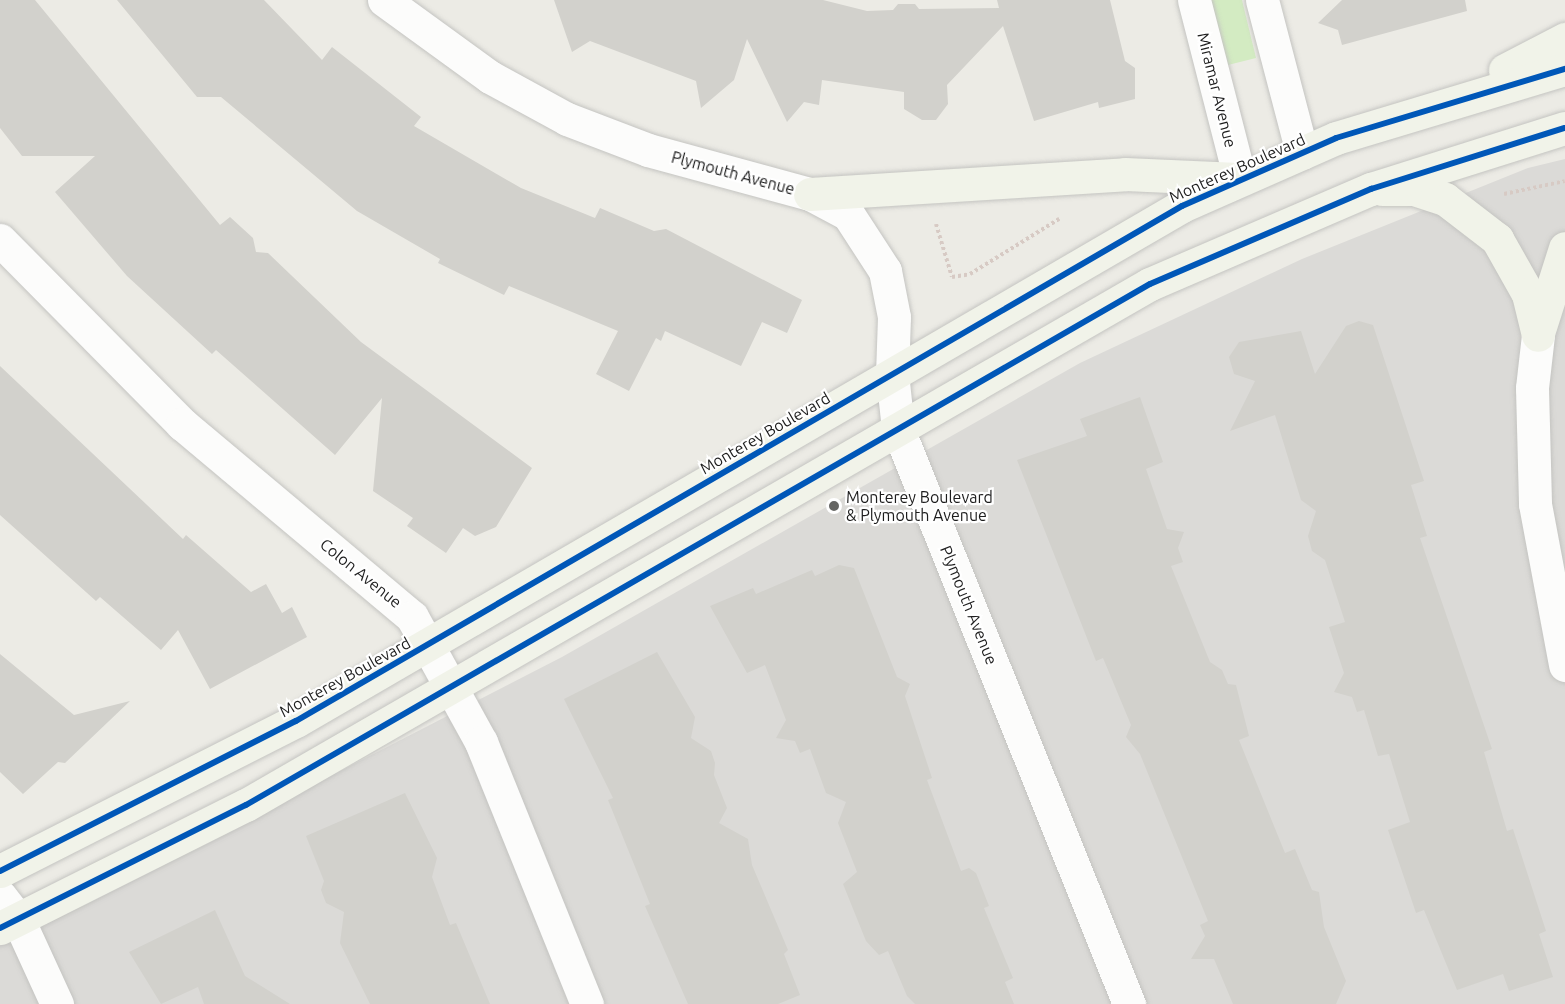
<!DOCTYPE html>
<style>
body{margin:0}
#map{position:relative;width:1565px;height:1004px;overflow:hidden;background:#ecebe5;font-family:Ubuntu,sans-serif}
div>[style]{position:absolute}
[style*='--x']{left:calc(var(--x)*1px);top:calc(var(--y)*1px);width:calc(var(--w)*1px);rotate:calc(var(--a)*1deg)}
.residential>*{inset:0;background:#dbdad7}
.grass>*{inset:0;background:#d3ebc2}
.building>*{inset:0;background:#d2d1cc}
.path>*{height:4px;margin-top:-2px;transform-origin:0;background:repeating-linear-gradient(90deg,#d7cac4 0 3px,transparent 0 6px)}
.roads{filter:drop-shadow(0 0 2px #c4c4c1) drop-shadow(0 0 2px #c4c4c1)}
.minor>*{height:33px;margin:-16.5px;padding:0 16.5px;transform-origin:16.5px;border-radius:16.5px;background:#fcfcfb}
.tertiary>*{height:33px;margin:-16.5px;padding:0 16.5px;transform-origin:16.5px;border-radius:16.5px;background:#fcfcfb}
.secondary>*{height:33px;margin:-16.5px;padding:0 16.5px;transform-origin:16.5px;border-radius:16.5px;background:#f1f3e9}
.cycleway>*{height:6px;margin:-3px;padding:0 3px;transform-origin:3px;border-radius:3px;background:#0057b8}
.dots>*{width:16px;height:16px;translate:-50% -50%;box-sizing:border-box;border:3px solid #fff;border-radius:50%}
span{translate:-50% -50%;white-space:nowrap;text-align:center;line-height:1.15;-webkit-text-stroke:4.5px #fff;paint-order:stroke}
.street-label{font-size:16px;color:#1d1d1d}
.poi-label{font-size:16px;color:#1d1d1d}
.left{translate:0 -50%;text-align:left}
</style>
<div id="map">
<div class="residential">
<div style="clip-path:polygon(1565px 159px,1565px 1004px,0 1004px,0 946px,562px 657px,1080px 363px,1302px 259px,1528px 168px)"></div>
</div>
<div class="grass">
<div style="clip-path:polygon(1211px 0,1242px 0,1256px 58px,1228px 65px)"></div>
</div>
<div class="building">
<div style="clip-path:polygon(0 0,35px 0,220px 225px,230px 217px,253px 238px,256px 252px,268px 253px,361px 342px,532px 468px,496px 527px,475px 536px,463px 528px,446px 553px,407px 526px,413px 518px,373px 491px,382px 398px,335px 455px,216px 350px,212px 354px,127px 276px,55px 192px,95px 156px,22px 156px,0 128px)"></div>
<div style="clip-path:polygon(117px 0,264px 0,322px 60px,332px 47px,421px 117px,414px 126px,521px 188px,595px 218px,600px 208px,654px 231px,666px 229px,802px 300px,787px 333px,762px 322px,741px 366px,665px 331px,661px 341px,656px 338px,629px 391px,596px 374px,618px 331px,509px 286px,504px 295px,438px 263px,440px 259px,357px 211px,221px 97px,197px 97px)"></div>
<div style="clip-path:polygon(554px 0,823px 0,867px 11px,893px 10px,898px 4px,915px 4px,919px 9px,999px 8px,997px 0,1110px 0,1125px 61px,1135px 68px,1135px 99px,1099px 108px,1098px 102px,1034px 121px,1003px 26px,947px 85px,948px 104px,936px 120px,922px 120px,904px 109px,904px 92px,822px 80px,819px 105px,804px 102px,787px 122px,747px 39px,734px 80px,701px 108px,696px 81px,590px 41px,572px 52px)"></div>
<div style="clip-path:polygon(1342px 0,1465px 0,1467px 11px,1342px 45px,1338px 30px,1318px 23px)"></div>
<div style="clip-path:polygon(1359px 321px,1373px 325px,1424px 481px,1411px 485px,1427px 536px,1420px 538px,1492px 749px,1484px 752px,1507px 831px,1513px 829px,1546px 931px,1539px 934px,1553px 977px,1509px 991px,1503px 974px,1457px 990px,1424px 910px,1416px 913px,1388px 830px,1410px 822px,1389px 754px,1378px 756px,1364px 710px,1357px 712px,1352px 697px,1334px 692px,1344px 673px,1329px 627px,1345px 622px,1325px 560px,1312px 551px,1308px 536px,1316px 511px,1301px 500px,1275px 415px,1230px 431px,1255px 381px,1234px 374px,1229px 357px,1239px 342px,1301px 331px,1315px 374px,1346px 326px)"></div>
<div style="clip-path:polygon(0 366px,183px 539px,186px 535px,251px 592px,266px 584px,282px 613px,292px 607px,307px 637px,210px 689px,178px 630px,161px 650px,100px 597px,96px 601px,0 515px)"></div>
<div style="clip-path:polygon(1140px 397px,1163px 462px,1146px 469px,1167px 529px,1184px 532px,1178px 548px,1183px 562px,1171px 566px,1210px 662px,1222px 670px,1228px 684px,1236px 685px,1249px 736px,1239px 740px,1285px 853px,1295px 849px,1312px 890px,1319px 892px,1324px 927px,1346px 981px,1336px 1004px,1233px 1004px,1214px 959px,1191px 959px,1205px 936px,1200px 925px,1208px 921px,1140px 754px,1126px 737px,1131px 725px,1103px 658px,1096px 661px,1017px 460px,1087px 436px,1080px 419px)"></div>
<div style="clip-path:polygon(839px 565px,854px 568px,897px 677px,910px 684px,905px 696px,932px 778px,927px 780px,961px 871px,969px 868px,976px 873px,989px 906px,984px 908px,1013px 978px,1005px 982px,1014px 1004px,915px 1004px,907px 996px,888px 951px,879px 955px,866px 941px,843px 884px,857px 872px,838px 823px,846px 802px,826px 793px,810px 749px,800px 753px,795px 741px,776px 738px,786px 720px,765px 665px,747px 673px,710px 606px,753px 588px,756px 594px,812px 570px,815px 576px)"></div>
<div style="clip-path:polygon(657px 652px,695px 717px,691px 738px,711px 751px,715px 763px,714px 775px,727px 808px,719px 823px,748px 839px,752px 865px,788px 950px,784px 954px,800px 995px,778px 1004px,688px 1004px,645px 906px,650px 904px,608px 800px,613px 798px,564px 699px)"></div>
<div style="clip-path:polygon(0 654px,74px 715px,130px 701px,65px 763px,58px 762px,23px 794px,0 772px)"></div>
<div style="clip-path:polygon(405px 793px,437px 858px,432px 877px,450px 925px,456px 923px,490px 1004px,370px 1004px,340px 943px,344px 912px,326px 903px,321px 890px,324px 881px,306px 836px)"></div>
<div style="clip-path:polygon(215px 910px,245px 976px,290px 1004px,204px 1004px,198px 987px,161px 1004px,129px 952px)"></div>
</div>
<div class="path">
<div style="--x:1504;--y:194;--w:62;--a:-12"></div>
<div style="--x:936;--y:224;--w:55;--a:73.2"></div>
<div style="--x:952;--y:277;--w:18;--a:-9"></div>
<div style="--x:970;--y:274;--w:105;--a:-31.7"></div>
</div>
<div class="roads">
<div class="minor">
<div style="--x:384;--y:0;--w:131;--a:36"></div>
<div style="--x:490;--y:77;--w:88;--a:28.6"></div>
<div style="--x:567;--y:119;--w:87;--a:20.9"></div>
<div style="--x:648;--y:150;--w:168;--a:15.2"></div>
<div style="--x:810;--y:194;--w:43;--a:27.8"></div>
<div style="--x:848;--y:214;--w:68;--a:57"></div>
<div style="--x:885;--y:271;--w:47;--a:78.9"></div>
<div style="--x:894;--y:317;--w:56;--a:92"></div>
<div style="--x:1194;--y:0;--w:185;--a:75.6"></div>
<div style="--x:1262;--y:0;--w:158;--a:75.3"></div>
<div style="--x:0;--y:240;--w:259;--a:45.3"></div>
<div style="--x:182;--y:424;--w:300;--a:40"></div>
<div style="--x:412;--y:617;--w:143;--a:61.1"></div>
<div style="--x:481;--y:742;--w:283;--a:68"></div>
<div style="--x:0;--y:896;--w:29;--a:52"></div>
<div style="--x:18;--y:919;--w:94;--a:65.4"></div>
</div>
<div class="tertiary">
<div style="--x:1538;--y:335;--w:53;--a:96.5"></div>
<div style="--x:1532;--y:388;--w:116;--a:88.5"></div>
<div style="--x:1535;--y:504;--w:164;--a:79.4"></div>
<div style="--x:892;--y:373;--w:56;--a:83.9"></div>
<div style="--x:898;--y:429;--w:620;--a:68.11"></div>
</div>
<div class="secondary">
<div style="--x:1505;--y:70;--w:68;--a:-27.3"></div>
<div style="--x:1382;--y:189;--w:32;--a:0"></div>
<div style="--x:1414;--y:189;--w:33;--a:18"></div>
<div style="--x:1445;--y:199;--w:66;--a:37.6"></div>
<div style="--x:1497;--y:239;--w:63;--a:60.6"></div>
<div style="--x:1528;--y:294;--w:42;--a:76.3"></div>
<div style="--x:810;--y:194;--w:316;--a:-3.6"></div>
<div style="--x:1125;--y:174;--w:113;--a:2.5"></div>
<div style="--x:1538;--y:333;--w:89;--a:-72.4"></div>
<div style="--x:0;--y:871;--w:332;--a:-26.9"></div>
<div style="--x:296;--y:721;--w:1025;--a:-30.17"></div>
<div style="--x:1182;--y:206;--w:168;--a:-23.8"></div>
<div style="--x:1336;--y:138;--w:239;--a:-16.8"></div>
<div style="--x:0;--y:928;--w:275;--a:-26.6"></div>
<div style="--x:246;--y:805;--w:1043;--a:-29.96"></div>
<div style="--x:1150;--y:284;--w:241;--a:-23.3"></div>
<div style="--x:1371;--y:189;--w:203;--a:-17.5"></div>
</div>
</div>
<div class="cycleway">
<div style="--x:0;--y:871;--w:332;--a:-26.9"></div>
<div style="--x:296;--y:721;--w:1025;--a:-30.17"></div>
<div style="--x:1182;--y:206;--w:168;--a:-23.8"></div>
<div style="--x:1336;--y:138;--w:239;--a:-16.8"></div>
<div style="--x:0;--y:928;--w:275;--a:-26.6"></div>
<div style="--x:246;--y:805;--w:1043;--a:-29.96"></div>
<div style="--x:1150;--y:284;--w:241;--a:-23.3"></div>
<div style="--x:1371;--y:189;--w:203;--a:-17.5"></div>
</div>
<div class="dots">
<div style="left:834px;top:506px;background:#656563"></div>
</div>
<div class="street-label">
<span style="left:1217px;top:90px;rotate:76deg">Miramar Avenue</span>
<span style="left:1237px;top:168px;rotate:-24deg">Monterey Boulevard</span>
<span style="left:733px;top:173px;rotate:15deg">Plymouth Avenue</span>
<span style="left:765px;top:433px;rotate:-30deg">Monterey Boulevard</span>
<span style="left:361px;top:573px;rotate:39deg">Colon Avenue</span>
<span style="left:969px;top:605px;rotate:68deg">Plymouth Avenue</span>
<span style="left:345px;top:677px;rotate:-29deg">Monterey Boulevard</span>
</div>
<div class="poi-label">
<span class="left" style="left:846px;top:506px">Monterey Boulevard<br>&amp; Plymouth Avenue</span>
</div>
</div>
